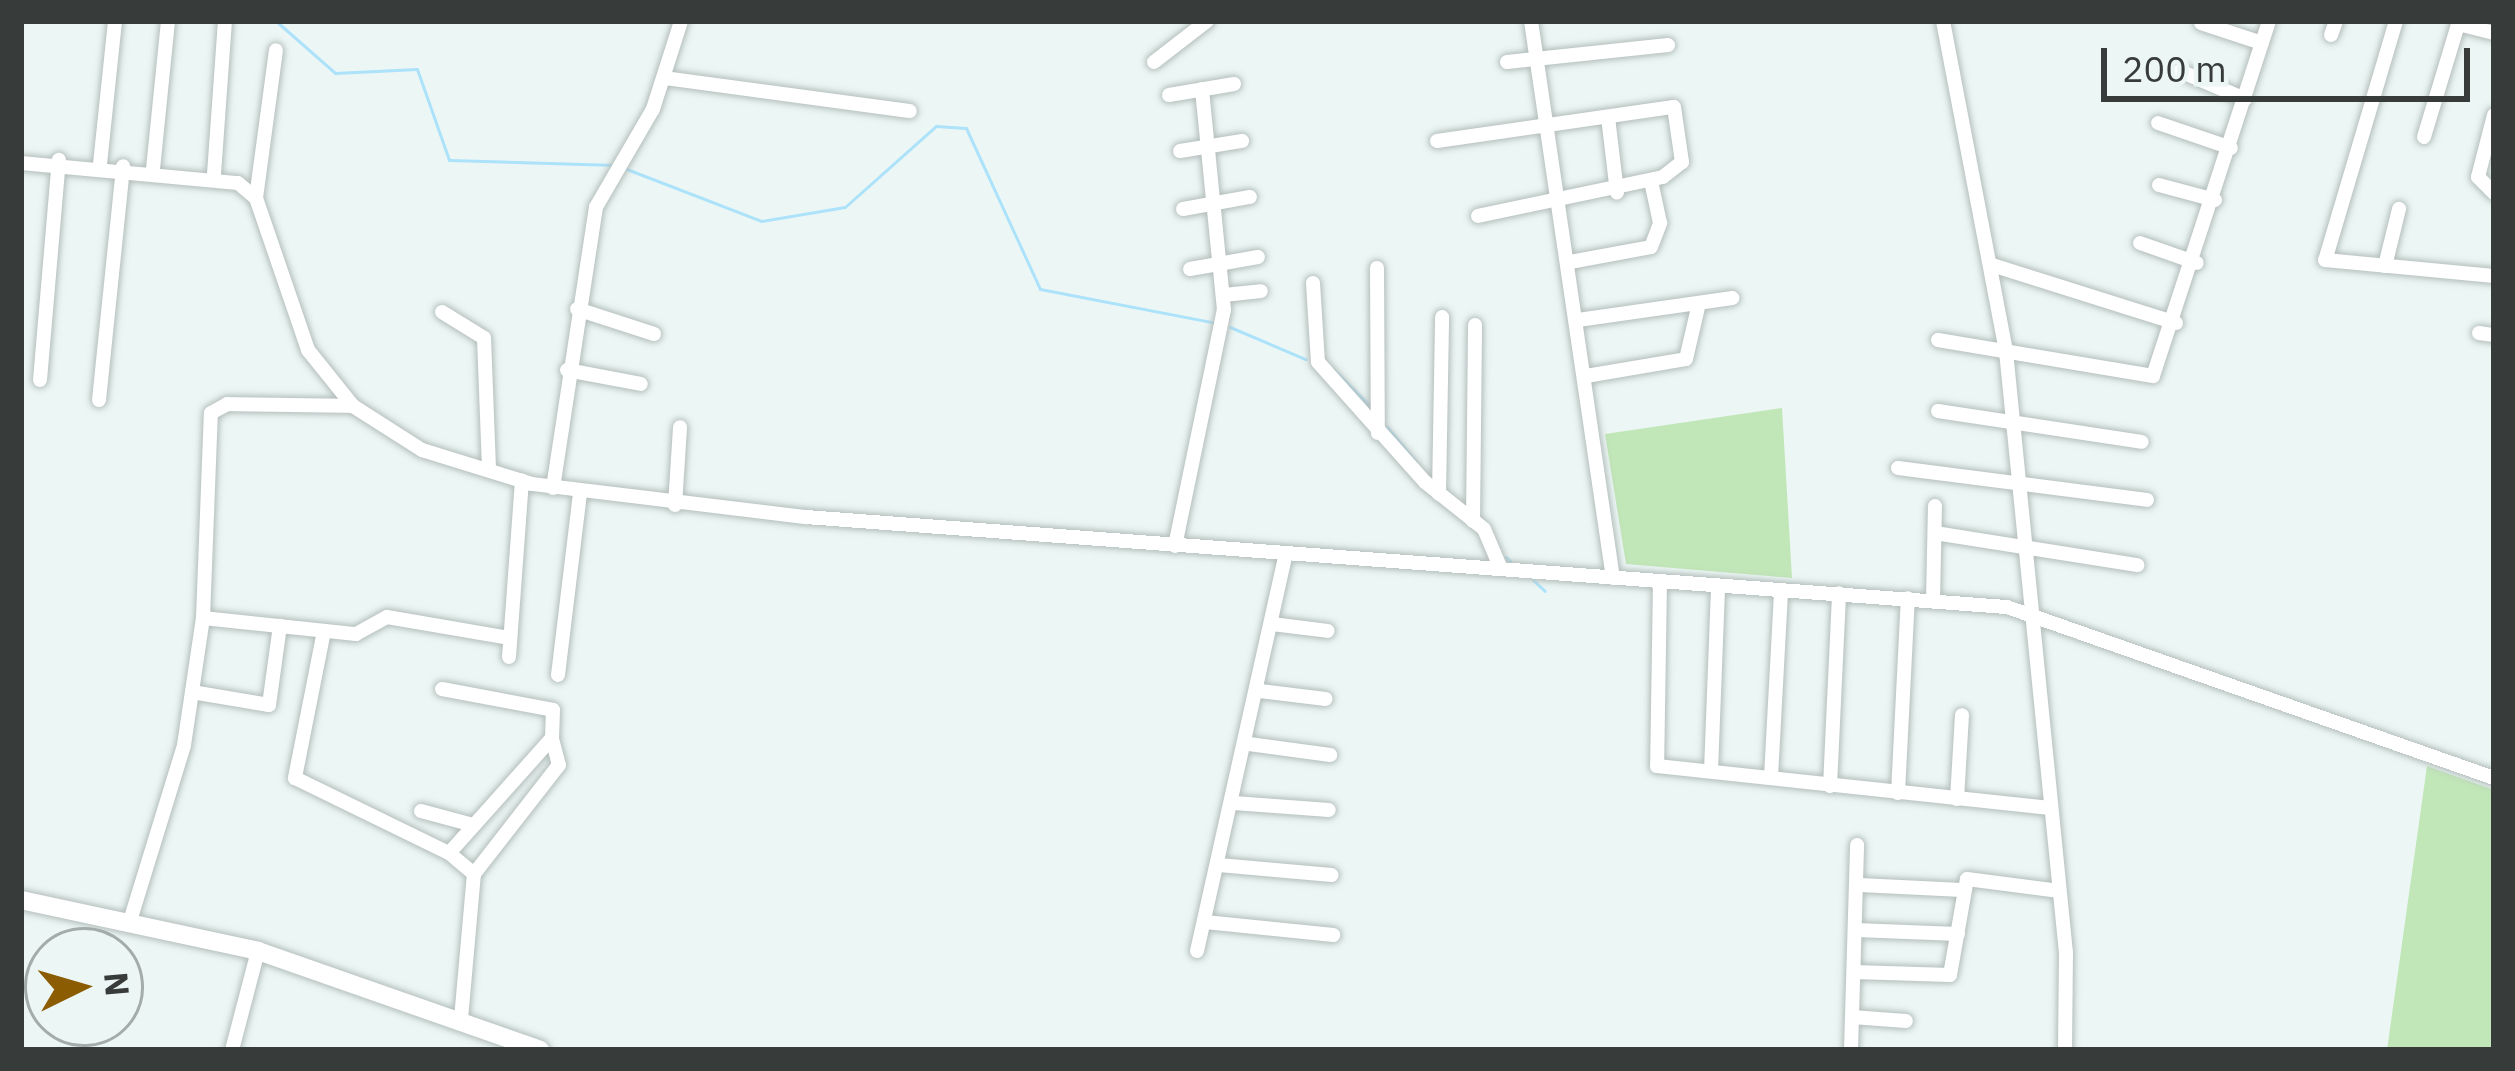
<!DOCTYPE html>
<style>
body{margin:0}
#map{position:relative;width:2515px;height:1071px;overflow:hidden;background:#ecf7f5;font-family:"IBM Plex Sans",sans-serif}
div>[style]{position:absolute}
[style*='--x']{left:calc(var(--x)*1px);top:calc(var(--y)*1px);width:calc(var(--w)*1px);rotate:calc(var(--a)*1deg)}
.green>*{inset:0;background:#c1e6b8}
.stream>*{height:3px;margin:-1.5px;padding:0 1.5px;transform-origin:1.5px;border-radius:1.5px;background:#ace2fa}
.roads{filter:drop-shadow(0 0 3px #b4bebc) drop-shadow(0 0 3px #b4bebc)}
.street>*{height:14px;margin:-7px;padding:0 7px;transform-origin:7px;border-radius:7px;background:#fff}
.secondary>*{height:18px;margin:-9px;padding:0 9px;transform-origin:9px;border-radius:9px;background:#fff}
span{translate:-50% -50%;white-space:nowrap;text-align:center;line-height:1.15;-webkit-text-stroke:10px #ecf7f5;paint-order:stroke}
.frame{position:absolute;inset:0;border:24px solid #373b3a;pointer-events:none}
.north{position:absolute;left:24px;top:927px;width:120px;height:120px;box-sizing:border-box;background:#ecf7f5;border:3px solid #a4acaa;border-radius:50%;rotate:85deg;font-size:33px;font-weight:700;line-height:48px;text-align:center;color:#373b3a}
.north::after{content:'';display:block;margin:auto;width:42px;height:54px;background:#8b5c02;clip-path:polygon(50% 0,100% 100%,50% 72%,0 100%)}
.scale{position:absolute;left:2101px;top:48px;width:369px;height:54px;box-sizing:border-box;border:6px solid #373b3a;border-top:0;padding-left:15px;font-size:36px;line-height:42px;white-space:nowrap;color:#373b3a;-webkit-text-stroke:9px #ecf7f5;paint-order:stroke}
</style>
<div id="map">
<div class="green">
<div style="clip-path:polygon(1782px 408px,1792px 578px,1626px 564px,1605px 434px)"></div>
<div style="clip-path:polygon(2427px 766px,2494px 790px,2494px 1050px,2387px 1050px)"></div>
</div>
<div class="stream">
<div style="--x:276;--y:21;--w:79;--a:41.4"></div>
<div style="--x:335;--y:73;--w:82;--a:-2.8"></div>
<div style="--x:417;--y:69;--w:96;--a:70.6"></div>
<div style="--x:449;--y:160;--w:166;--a:1.7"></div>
<div style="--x:624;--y:168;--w:147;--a:21.1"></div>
<div style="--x:761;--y:221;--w:85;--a:-9.5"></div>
<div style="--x:845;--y:207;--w:122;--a:-41.7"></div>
<div style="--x:936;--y:126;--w:30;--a:4"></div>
<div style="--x:966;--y:128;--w:177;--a:65.3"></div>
<div style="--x:1040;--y:289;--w:179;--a:10.9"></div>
<div style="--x:1230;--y:327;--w:82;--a:23.1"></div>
<div style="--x:1333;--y:369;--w:51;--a:45"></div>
<div style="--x:1387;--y:427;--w:45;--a:50.4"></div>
<div style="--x:1506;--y:557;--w:6;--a:45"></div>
<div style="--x:1533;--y:580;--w:16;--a:43"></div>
</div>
<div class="roads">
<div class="street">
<div style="--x:1531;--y:21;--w:563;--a:81.63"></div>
<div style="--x:1943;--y:21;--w:336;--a:79.2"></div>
<div style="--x:2006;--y:351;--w:605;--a:84.31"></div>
<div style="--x:2066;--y:953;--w:97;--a:90.6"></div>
<div style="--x:2396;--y:21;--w:249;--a:106.5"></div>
<div style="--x:2325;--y:260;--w:170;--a:5.4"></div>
<div style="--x:2201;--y:23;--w:64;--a:18.2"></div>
<div style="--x:2458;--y:24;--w:37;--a:14"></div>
<div style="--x:2331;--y:35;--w:15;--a:-70"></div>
<div style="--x:1154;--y:62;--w:67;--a:-37.7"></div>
<div style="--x:1507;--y:62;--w:162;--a:-6"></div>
<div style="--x:2180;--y:71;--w:71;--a:23.3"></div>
<div style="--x:665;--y:78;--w:247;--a:7.7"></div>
<div style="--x:1169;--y:95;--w:66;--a:-9.6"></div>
<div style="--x:2494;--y:115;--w:64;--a:104.5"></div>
<div style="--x:2478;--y:177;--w:23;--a:45"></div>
<div style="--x:1608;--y:117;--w:76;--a:83.2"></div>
<div style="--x:2158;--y:123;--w:77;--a:18.9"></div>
<div style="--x:2424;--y:137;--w:121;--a:-73.2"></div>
<div style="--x:1437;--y:141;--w:239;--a:-8.2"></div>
<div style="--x:1674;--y:107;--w:56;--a:81.7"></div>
<div style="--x:1682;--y:162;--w:24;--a:142"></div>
<div style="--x:1663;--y:177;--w:189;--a:168.1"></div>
<div style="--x:1180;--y:151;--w:63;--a:-9.2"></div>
<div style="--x:21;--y:163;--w:218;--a:5.3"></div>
<div style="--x:238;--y:183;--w:23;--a:40"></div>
<div style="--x:256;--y:198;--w:161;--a:71.1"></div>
<div style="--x:308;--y:350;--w:72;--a:51.2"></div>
<div style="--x:353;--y:406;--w:82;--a:32.5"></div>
<div style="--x:422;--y:450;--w:115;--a:17.2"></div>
<div style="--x:532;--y:484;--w:276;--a:6.9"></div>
<div style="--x:806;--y:517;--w:1204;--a:4.29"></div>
<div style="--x:2007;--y:607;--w:516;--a:19.35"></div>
<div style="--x:100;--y:164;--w:144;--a:-84"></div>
<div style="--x:153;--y:169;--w:149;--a:-84.2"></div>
<div style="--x:214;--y:174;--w:153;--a:-85.9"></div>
<div style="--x:2159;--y:185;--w:58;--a:15"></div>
<div style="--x:256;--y:198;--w:149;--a:-82.3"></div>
<div style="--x:1183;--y:209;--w:68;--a:-10.2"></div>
<div style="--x:2140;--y:243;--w:60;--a:19.3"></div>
<div style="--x:1570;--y:262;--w:82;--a:-10.5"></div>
<div style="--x:1651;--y:247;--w:26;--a:-69"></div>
<div style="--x:1660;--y:223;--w:43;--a:-102.1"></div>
<div style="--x:1992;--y:265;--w:193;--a:17.5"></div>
<div style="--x:2385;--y:266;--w:59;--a:-76.2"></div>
<div style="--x:1377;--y:268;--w:165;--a:89.7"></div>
<div style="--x:1190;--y:269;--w:69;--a:-10"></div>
<div style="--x:1313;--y:283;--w:79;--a:86.4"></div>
<div style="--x:1318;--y:362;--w:161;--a:48.3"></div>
<div style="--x:1425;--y:482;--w:75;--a:38.5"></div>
<div style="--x:1484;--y:529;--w:43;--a:67"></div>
<div style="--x:1224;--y:295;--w:37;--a:-6"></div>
<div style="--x:577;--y:309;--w:81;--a:18"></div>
<div style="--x:442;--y:312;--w:49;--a:31.8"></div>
<div style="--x:484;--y:338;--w:130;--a:87.8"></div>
<div style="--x:1578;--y:320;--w:156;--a:-8.1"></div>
<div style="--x:2479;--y:333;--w:15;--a:8"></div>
<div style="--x:1938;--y:340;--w:218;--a:9.5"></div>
<div style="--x:2153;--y:376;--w:373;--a:-71.9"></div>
<div style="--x:567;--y:370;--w:75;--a:10.7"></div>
<div style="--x:1586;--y:376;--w:101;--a:-9.6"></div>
<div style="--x:1686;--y:359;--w:57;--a:-76.9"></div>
<div style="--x:40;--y:380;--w:221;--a:-85.1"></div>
<div style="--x:99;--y:400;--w:235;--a:-84.1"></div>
<div style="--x:1938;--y:411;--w:206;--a:8.6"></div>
<div style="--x:1898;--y:468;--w:251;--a:7.3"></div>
<div style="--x:553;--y:488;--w:284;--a:-81.3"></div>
<div style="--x:596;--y:207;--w:113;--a:-59.8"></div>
<div style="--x:653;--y:109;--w:92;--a:-72.3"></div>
<div style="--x:1439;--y:494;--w:177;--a:-89"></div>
<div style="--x:675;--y:505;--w:78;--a:-86.3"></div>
<div style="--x:1473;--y:521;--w:196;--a:-89.4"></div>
<div style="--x:1935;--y:533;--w:205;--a:9"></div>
<div style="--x:1175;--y:546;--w:241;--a:-78.3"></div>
<div style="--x:1224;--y:310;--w:222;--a:-95.7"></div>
<div style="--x:1660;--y:582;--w:184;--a:90.9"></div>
<div style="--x:1657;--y:766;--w:393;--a:6.1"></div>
<div style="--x:1933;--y:600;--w:94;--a:-88.8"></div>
<div style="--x:203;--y:618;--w:154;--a:6"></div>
<div style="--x:356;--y:634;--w:35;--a:-29"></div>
<div style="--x:387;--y:617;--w:125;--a:9.7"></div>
<div style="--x:1272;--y:624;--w:56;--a:7.1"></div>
<div style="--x:324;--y:631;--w:150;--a:101.2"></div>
<div style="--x:295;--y:778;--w:171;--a:26"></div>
<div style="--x:509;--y:657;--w:177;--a:-85.8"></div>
<div style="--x:558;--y:675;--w:184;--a:-83.1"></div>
<div style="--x:442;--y:689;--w:113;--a:10.7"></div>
<div style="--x:553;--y:710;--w:28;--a:92"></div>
<div style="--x:1260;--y:691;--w:66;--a:6.9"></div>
<div style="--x:192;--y:692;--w:78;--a:9.6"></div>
<div style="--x:269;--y:705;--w:80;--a:-82.1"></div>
<div style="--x:1249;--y:744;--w:82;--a:7.7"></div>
<div style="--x:1711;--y:771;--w:185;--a:-87.8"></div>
<div style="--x:1771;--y:777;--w:187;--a:-86.9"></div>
<div style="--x:1830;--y:786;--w:193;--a:-87.3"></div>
<div style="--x:1898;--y:793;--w:195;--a:-87.1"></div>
<div style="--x:1957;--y:799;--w:84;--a:-86.6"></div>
<div style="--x:1234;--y:803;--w:95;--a:4.2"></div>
<div style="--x:421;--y:811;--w:54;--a:15.1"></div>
<div style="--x:1219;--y:865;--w:113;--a:5.1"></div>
<div style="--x:1860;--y:885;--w:102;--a:2.8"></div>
<div style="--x:130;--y:921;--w:184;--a:-72.9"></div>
<div style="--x:184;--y:745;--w:128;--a:-81.5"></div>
<div style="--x:203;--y:618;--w:205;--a:-87.8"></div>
<div style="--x:211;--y:413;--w:18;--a:-29"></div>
<div style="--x:227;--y:404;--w:126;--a:0.9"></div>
<div style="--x:1205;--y:922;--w:129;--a:5.8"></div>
<div style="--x:1856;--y:930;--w:102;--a:2.2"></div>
<div style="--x:1197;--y:951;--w:407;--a:-77.4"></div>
<div style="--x:1854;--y:972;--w:96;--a:1.8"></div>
<div style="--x:1950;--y:975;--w:97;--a:-80"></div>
<div style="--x:1967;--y:879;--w:93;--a:7.4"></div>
<div style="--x:1852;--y:1017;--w:54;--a:4.2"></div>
<div style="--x:461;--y:1019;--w:146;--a:-84.9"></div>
<div style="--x:474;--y:874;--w:138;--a:-52.1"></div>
<div style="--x:559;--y:765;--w:28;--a:-105"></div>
<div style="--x:552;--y:738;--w:154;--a:131.8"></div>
<div style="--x:449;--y:853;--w:33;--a:40"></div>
<div style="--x:232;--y:1050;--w:102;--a:-75.3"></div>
<div style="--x:1851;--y:1050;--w:205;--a:-88.3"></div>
</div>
<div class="secondary">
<div style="--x:21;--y:900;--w:242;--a:12.1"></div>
<div style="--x:258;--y:951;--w:299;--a:19.3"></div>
</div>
</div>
<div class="frame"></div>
<div class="north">N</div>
<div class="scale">200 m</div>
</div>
